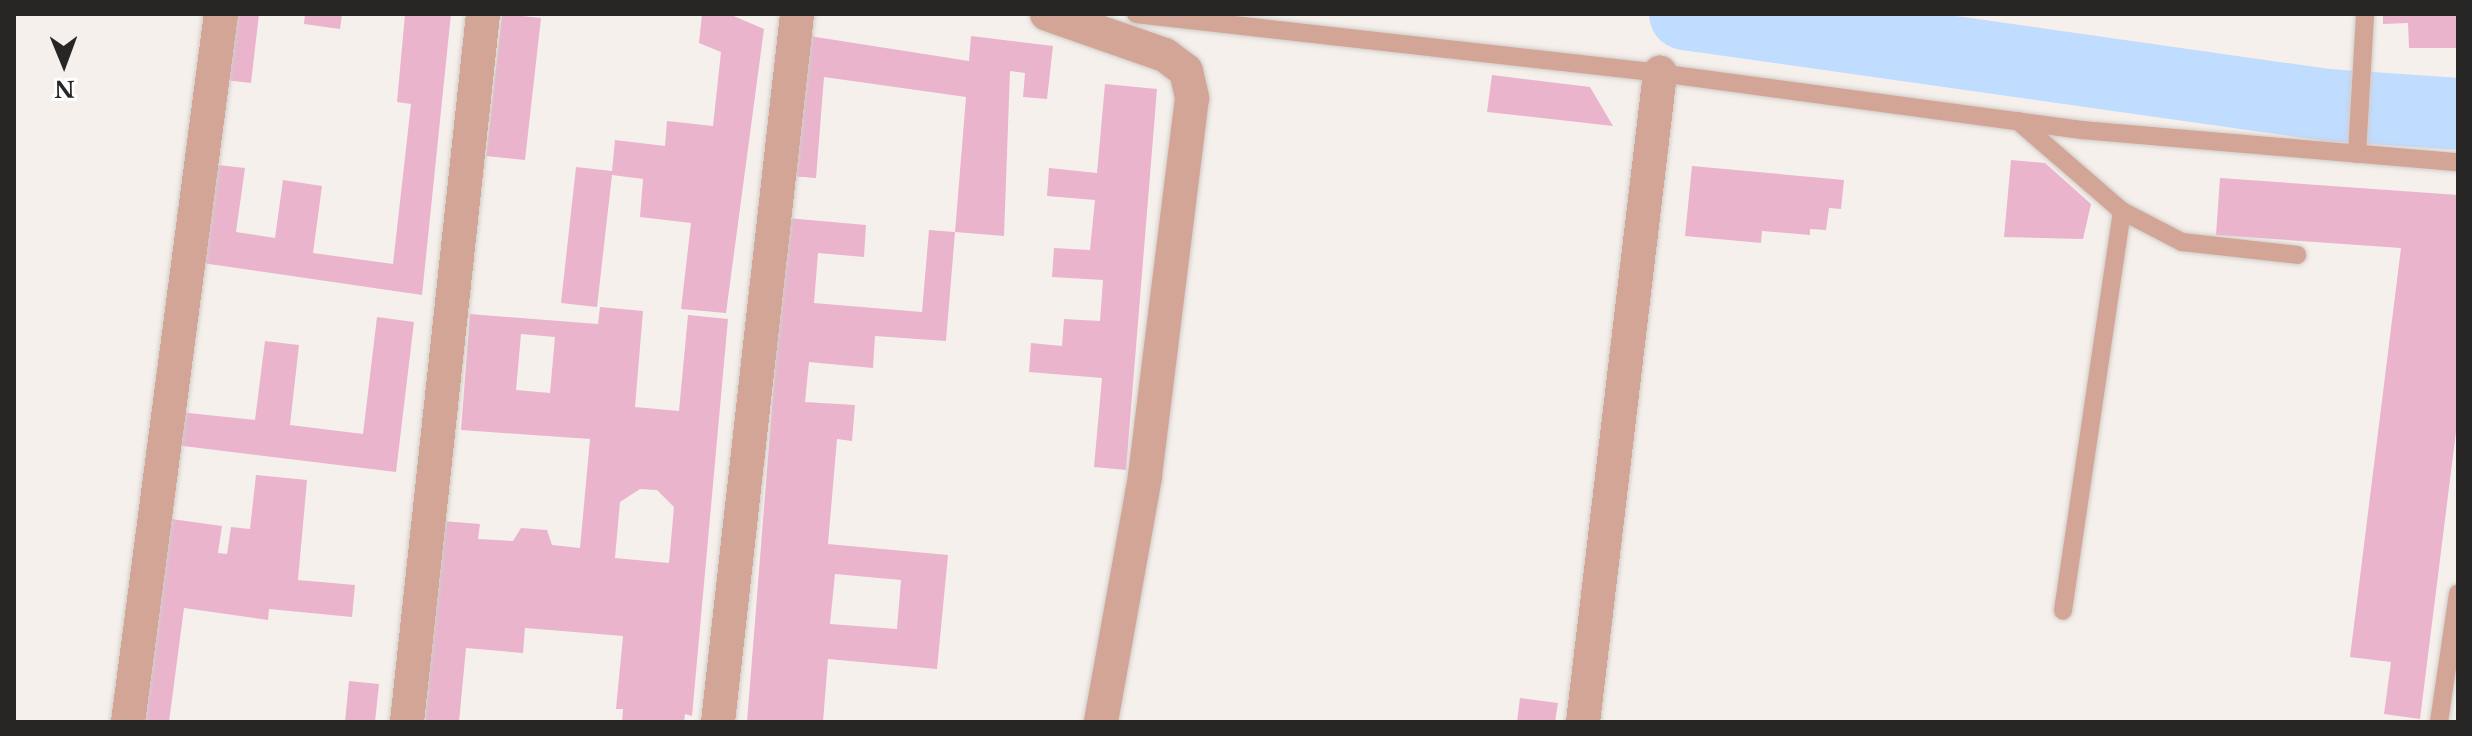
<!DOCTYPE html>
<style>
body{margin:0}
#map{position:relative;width:2472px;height:736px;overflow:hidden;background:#f6f0ec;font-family:"Libre Baskerville",serif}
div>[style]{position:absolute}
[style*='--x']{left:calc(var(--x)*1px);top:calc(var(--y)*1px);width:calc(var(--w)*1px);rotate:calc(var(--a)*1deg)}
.river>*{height:72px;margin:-36px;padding:0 36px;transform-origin:36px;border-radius:36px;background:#c0dcfe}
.building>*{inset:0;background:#eab4cd}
.roads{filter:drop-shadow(0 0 2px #d1ccc8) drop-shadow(0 0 2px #d1ccc8)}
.service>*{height:18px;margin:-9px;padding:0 9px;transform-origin:9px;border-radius:9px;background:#d3a597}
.minor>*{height:34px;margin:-17px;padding:0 17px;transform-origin:17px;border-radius:17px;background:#d3a597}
span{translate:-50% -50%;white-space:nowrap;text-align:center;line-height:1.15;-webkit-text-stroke:6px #fefefe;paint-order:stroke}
.frame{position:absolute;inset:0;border:16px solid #282624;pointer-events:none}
.north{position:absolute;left:24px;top:24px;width:80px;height:80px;-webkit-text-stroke:6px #fefefe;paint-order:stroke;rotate:179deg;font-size:22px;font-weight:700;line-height:32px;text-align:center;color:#282624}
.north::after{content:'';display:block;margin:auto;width:28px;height:36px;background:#282624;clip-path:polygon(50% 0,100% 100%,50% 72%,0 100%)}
</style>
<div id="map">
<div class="river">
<div style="--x:1685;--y:14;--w:648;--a:8.07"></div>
<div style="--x:2327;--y:105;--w:131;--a:3.9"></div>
</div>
<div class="building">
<div style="clip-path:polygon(223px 14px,259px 14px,251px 83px,216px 79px)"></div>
<div style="clip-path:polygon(305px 14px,342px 14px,340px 29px,304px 24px)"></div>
<div style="clip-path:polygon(405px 14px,451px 14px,422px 295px,195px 262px,209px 164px,245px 168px,236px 232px,275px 238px,283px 180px,322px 186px,313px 253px,393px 264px,411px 104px,397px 102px)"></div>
<div style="clip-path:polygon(502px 14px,541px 18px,525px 160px,486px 156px)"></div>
<div style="clip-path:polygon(702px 14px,729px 14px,764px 29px,726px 313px,681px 309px,691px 223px,640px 217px,643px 179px,612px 175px,597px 307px,561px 303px,576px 167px,612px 171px,615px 140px,665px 146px,667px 121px,713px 126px,721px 52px,699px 43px)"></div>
<div style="clip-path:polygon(2383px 14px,2458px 14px,2458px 48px,2409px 48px,2408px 23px,2383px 24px)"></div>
<div style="clip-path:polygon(evenodd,803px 35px,969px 61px,971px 36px,1053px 46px,1047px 99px,1023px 97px,1025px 73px,1010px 71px,1004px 236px,955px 232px,946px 341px,875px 336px,873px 368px,809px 362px,805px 402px,855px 405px,852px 441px,837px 439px,828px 544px,948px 555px,937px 669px,828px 659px,823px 722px,747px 722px,787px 218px,866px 225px,864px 257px,818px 253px,814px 303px,922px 312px,929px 230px,955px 232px,966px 97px,824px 77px,816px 178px,790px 176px,803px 35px,835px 574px,901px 580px,897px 629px,830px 624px,835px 574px)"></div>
<div style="clip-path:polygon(1492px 75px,1590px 87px,1613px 126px,1487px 112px)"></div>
<div style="clip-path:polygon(1105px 84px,1157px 89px,1126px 470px,1094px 467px,1102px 378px,1029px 372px,1031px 343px,1062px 346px,1064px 319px,1100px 321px,1103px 280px,1052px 277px,1054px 248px,1090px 250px,1095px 200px,1047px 196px,1049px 168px,1097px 173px)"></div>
<div style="clip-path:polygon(2011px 160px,2045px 163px,2091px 204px,2083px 239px,2004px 237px)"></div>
<div style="clip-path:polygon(1692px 166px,1844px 180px,1841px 209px,1829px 208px,1826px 230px,1810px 229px,1810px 235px,1762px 231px,1761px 243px,1685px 236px)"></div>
<div style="clip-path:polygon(2220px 178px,2458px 195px,2458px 416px,2420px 719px,2384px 714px,2391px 662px,2350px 657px,2401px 248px,2216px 235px)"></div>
<div style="clip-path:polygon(evenodd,600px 307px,643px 311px,635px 407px,679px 411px,688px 315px,728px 319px,692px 716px,685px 714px,684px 722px,622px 722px,623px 709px,616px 709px,623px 636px,525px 628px,523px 653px,466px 648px,459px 722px,425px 722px,442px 521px,480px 524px,478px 539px,513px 541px,521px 528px,547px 530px,552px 545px,580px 548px,590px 439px,461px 430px,470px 314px,598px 324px,600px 307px,521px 334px,555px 337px,550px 393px,516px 390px,521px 334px,600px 307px,640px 489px,657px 490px,674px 507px,669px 563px,615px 558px,620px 502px,640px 489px)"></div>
<div style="clip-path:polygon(377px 317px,414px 322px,396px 472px,175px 445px,179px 412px,255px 420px,265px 341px,299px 345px,290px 425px,363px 434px)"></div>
<div style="clip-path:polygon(256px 475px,307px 480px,298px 580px,355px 585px,352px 617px,269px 609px,268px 620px,184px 608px,169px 722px,129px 722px,157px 517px,222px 526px,218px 553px,227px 554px,231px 527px,250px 529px)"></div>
<div style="clip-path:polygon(349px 681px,379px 684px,375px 722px,345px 722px)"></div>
<div style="clip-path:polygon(1520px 698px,1558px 703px,1555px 722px,1517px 722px)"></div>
</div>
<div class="roads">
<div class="service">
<div style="--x:1136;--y:14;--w:527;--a:6.42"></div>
<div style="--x:1660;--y:73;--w:426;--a:7.7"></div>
<div style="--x:2082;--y:130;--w:377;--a:4.9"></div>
<div style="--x:2018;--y:121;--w:138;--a:40.9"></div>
<div style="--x:2122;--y:211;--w:404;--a:98.4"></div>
<div style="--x:2357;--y:154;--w:140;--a:-86.7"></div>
<div style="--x:2122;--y:211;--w:68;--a:27.3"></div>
<div style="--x:2182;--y:242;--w:116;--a:6.4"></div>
<div style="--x:2439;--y:722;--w:130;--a:-81.6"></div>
</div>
<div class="minor">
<div style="--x:1047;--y:14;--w:125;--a:19.2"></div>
<div style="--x:1165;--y:55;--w:26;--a:37"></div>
<div style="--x:1186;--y:71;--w:28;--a:77"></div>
<div style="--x:1192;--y:98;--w:382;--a:97.1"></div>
<div style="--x:1145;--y:477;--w:249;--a:100.2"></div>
<div style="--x:128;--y:722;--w:714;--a:-82.52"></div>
<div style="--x:407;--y:722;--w:712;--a:-83.87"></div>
<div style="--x:718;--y:722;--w:712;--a:-83.63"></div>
<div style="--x:1583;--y:722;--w:654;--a:-83.23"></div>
</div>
</div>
<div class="frame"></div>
<div class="north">N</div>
</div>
